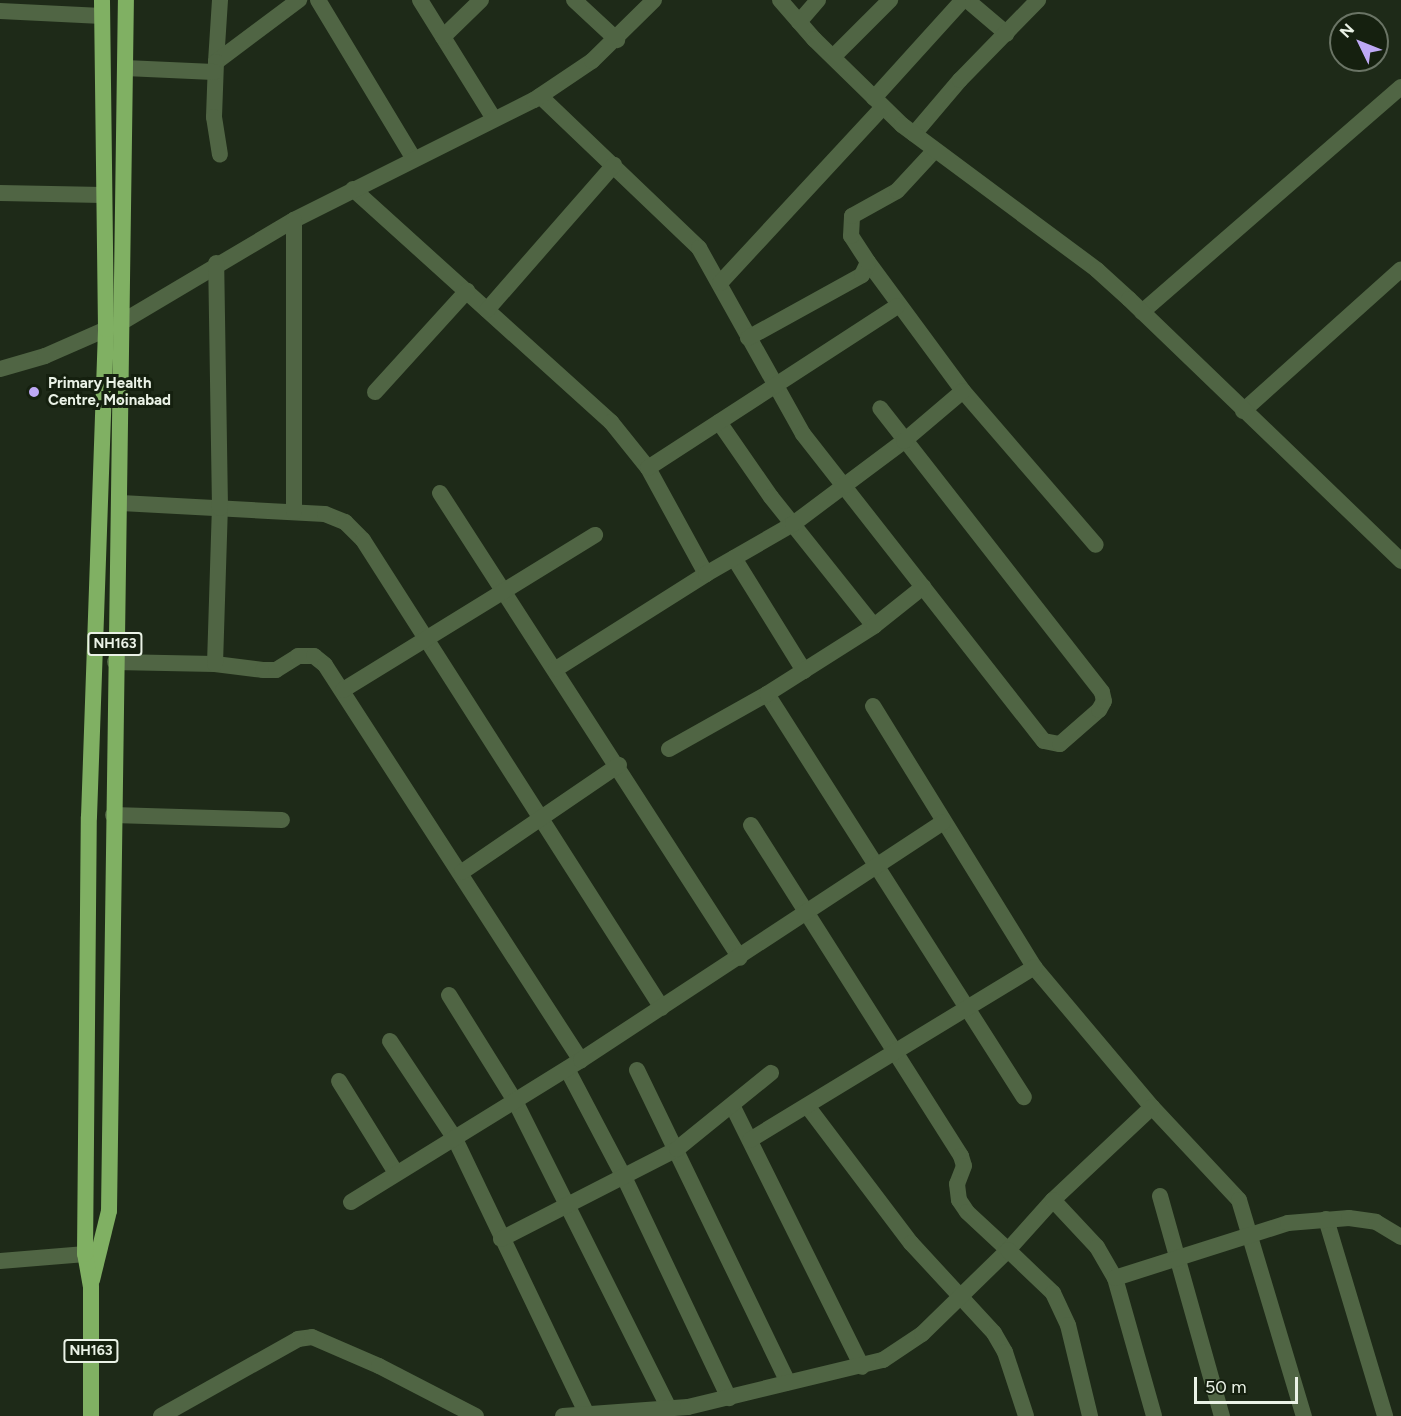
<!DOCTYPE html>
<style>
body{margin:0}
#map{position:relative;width:1401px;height:1416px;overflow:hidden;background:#1e2a18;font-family:Figtree,sans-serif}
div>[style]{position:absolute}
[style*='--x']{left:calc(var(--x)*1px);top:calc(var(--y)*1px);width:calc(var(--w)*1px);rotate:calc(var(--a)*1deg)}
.minor>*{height:16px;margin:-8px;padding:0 8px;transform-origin:8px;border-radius:8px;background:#506544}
.tertiary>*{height:16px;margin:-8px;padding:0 8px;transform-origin:8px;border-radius:8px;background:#506544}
.trunk>*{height:16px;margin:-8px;padding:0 8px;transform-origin:8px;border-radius:8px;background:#80b063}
.dots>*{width:16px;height:16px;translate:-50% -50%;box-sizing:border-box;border:3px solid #15200f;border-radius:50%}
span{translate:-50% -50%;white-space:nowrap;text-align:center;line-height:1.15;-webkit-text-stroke:6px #15200f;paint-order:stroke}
.shield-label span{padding:2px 4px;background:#15200f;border:2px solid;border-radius:4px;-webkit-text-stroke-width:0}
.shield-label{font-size:14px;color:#eaf2e6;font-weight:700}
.poi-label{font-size:15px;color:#eaf2e6;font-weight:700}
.left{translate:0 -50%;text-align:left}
.north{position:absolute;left:1329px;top:12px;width:60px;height:60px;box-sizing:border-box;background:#15200f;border:2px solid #6a7465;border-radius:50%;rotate:313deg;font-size:16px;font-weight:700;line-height:24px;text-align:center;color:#eaf2e6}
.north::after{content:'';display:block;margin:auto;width:21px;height:27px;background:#bea9f5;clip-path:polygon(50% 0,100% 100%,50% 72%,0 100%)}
.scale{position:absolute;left:1194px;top:1377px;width:104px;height:27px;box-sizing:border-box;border:3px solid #eaf2e6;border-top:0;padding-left:8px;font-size:18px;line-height:21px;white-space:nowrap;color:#eaf2e6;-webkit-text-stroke:4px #15200f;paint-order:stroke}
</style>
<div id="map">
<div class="minor">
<div style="--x:220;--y:0;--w:62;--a:93.7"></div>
<div style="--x:216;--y:62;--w:104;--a:-36.8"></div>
<div style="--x:318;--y:0;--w:186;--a:58.9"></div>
<div style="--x:420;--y:0;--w:140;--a:58.1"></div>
<div style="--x:574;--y:0;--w:59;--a:42.9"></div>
<div style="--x:967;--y:0;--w:52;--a:40.4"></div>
<div style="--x:0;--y:11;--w:102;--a:2.8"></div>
<div style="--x:799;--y:22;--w:29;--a:-49"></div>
<div style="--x:443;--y:37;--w:53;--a:-44.2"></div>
<div style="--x:833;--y:57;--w:81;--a:-45"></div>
<div style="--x:216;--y:62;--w:55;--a:92.1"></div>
<div style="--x:214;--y:117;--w:38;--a:81"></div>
<div style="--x:125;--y:68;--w:89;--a:2.6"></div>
<div style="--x:540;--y:96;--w:220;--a:43.7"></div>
<div style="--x:699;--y:248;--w:213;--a:60.8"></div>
<div style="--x:803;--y:434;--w:390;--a:51.9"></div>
<div style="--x:1044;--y:741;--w:16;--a:11"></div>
<div style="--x:1060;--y:744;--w:52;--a:-41.1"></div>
<div style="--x:1099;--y:710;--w:10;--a:-61"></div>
<div style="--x:1104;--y:701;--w:9;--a:-103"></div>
<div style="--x:1102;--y:692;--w:360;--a:-128"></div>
<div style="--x:874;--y:98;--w:132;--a:-47.8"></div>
<div style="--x:914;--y:134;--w:71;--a:-49.6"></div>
<div style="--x:960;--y:80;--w:112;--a:-45.7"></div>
<div style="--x:353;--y:189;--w:348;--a:42.1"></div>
<div style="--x:611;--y:422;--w:59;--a:51.2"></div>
<div style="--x:648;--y:468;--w:121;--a:61.3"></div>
<div style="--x:0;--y:193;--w:103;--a:1.1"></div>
<div style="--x:868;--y:262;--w:160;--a:53.6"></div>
<div style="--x:963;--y:391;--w:203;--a:49.2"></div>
<div style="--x:720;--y:283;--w:240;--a:-47.2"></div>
<div style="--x:487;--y:310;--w:193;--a:-48.8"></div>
<div style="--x:1142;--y:312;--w:343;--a:-41"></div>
<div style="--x:122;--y:322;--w:200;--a:-30.7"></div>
<div style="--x:294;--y:220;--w:268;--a:-26.6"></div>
<div style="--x:534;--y:100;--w:70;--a:-33.9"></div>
<div style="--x:592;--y:61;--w:87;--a:-44.5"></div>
<div style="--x:748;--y:338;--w:130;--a:-28.9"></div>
<div style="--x:862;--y:275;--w:14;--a:-65"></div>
<div style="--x:868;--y:262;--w:31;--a:-123"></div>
<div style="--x:851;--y:236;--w:20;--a:-87"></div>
<div style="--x:852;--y:216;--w:51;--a:-29.1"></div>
<div style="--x:897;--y:191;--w:54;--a:-47.2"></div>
<div style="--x:375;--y:392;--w:137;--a:-47.7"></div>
<div style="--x:1243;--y:411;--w:212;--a:-41.9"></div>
<div style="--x:719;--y:422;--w:91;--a:55.3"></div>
<div style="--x:771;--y:497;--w:165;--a:51.4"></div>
<div style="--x:648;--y:468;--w:297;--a:-33"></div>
<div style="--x:440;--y:493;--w:553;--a:57.17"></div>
<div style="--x:121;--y:503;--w:204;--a:3.1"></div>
<div style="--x:325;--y:514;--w:22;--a:22"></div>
<div style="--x:345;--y:522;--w:25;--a:45"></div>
<div style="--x:363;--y:540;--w:555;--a:57.43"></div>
<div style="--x:294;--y:512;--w:292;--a:-90"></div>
<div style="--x:734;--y:558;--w:133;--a:58.2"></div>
<div style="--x:115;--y:662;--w:100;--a:1.1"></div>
<div style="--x:215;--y:664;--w:48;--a:7.1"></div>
<div style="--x:263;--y:670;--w:13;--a:0"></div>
<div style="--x:276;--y:670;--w:26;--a:-32"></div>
<div style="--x:298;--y:656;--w:16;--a:0"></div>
<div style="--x:314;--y:656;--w:14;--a:39"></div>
<div style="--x:325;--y:665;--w:471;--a:57.1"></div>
<div style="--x:215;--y:664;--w:156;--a:-88.2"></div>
<div style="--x:220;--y:508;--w:245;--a:-90.9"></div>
<div style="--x:556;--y:669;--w:178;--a:-32.3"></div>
<div style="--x:706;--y:574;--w:100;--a:-29.9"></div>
<div style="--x:793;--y:524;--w:139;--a:-36.8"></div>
<div style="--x:904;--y:441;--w:77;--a:-40.3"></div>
<div style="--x:343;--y:690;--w:296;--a:-31.6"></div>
<div style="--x:767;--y:694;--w:478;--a:57.5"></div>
<div style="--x:873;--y:706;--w:307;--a:58.3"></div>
<div style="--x:1034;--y:967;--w:183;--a:49.9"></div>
<div style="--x:1152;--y:1107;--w:127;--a:46.9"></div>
<div style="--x:1239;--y:1200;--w:226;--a:73.3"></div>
<div style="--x:669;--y:749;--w:112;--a:-29.3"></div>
<div style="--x:767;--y:694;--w:127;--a:-32.4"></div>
<div style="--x:874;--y:626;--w:63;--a:-38.5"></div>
<div style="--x:113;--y:815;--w:169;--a:1.7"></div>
<div style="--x:751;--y:825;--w:392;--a:57.6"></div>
<div style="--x:961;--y:1156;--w:10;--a:73"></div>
<div style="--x:964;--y:1166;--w:19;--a:111"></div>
<div style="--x:957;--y:1184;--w:16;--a:83"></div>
<div style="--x:959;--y:1200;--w:14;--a:56"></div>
<div style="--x:967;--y:1212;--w:56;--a:42.8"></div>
<div style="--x:1008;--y:1250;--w:67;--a:-48"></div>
<div style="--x:1053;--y:1200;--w:136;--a:-43.2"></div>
<div style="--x:462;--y:872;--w:190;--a:-34.3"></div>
<div style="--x:449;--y:995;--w:125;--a:58.1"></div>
<div style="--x:515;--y:1101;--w:343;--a:63.4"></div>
<div style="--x:390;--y:1041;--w:118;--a:56.4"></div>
<div style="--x:455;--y:1139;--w:304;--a:64.4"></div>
<div style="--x:567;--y:1069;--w:122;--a:62.2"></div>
<div style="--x:624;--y:1177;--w:245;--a:64.6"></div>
<div style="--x:637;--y:1070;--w:347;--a:64.2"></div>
<div style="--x:339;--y:1081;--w:108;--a:58.2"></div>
<div style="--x:733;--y:1107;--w:290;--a:63.6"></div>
<div style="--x:808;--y:1107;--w:171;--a:52.9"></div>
<div style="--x:911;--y:1243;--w:122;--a:47.3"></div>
<div style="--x:994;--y:1333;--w:22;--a:60"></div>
<div style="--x:1005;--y:1352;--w:67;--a:71.8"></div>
<div style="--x:750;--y:1140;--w:333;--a:-31.3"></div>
<div style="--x:1160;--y:1196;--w:229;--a:74.3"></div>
<div style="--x:1053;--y:1200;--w:64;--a:46.9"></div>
<div style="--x:1097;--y:1247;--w:36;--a:60"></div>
<div style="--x:1115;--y:1278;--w:143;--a:74.2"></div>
<div style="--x:351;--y:1202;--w:270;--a:-31.7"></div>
<div style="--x:581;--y:1060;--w:433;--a:-33.3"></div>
<div style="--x:1326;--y:1219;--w:206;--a:73.3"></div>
<div style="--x:501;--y:1239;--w:198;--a:-27.1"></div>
<div style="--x:677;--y:1149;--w:121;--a:-39"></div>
<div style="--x:0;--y:1261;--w:98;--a:-4.7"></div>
<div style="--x:1115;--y:1278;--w:182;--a:-17.6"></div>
<div style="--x:1288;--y:1223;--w:61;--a:-4.7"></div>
<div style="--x:1349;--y:1218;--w:27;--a:8"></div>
<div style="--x:1376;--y:1222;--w:29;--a:31"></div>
<div style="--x:161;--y:1416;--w:157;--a:-29.3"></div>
<div style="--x:298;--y:1339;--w:14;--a:-8"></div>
<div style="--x:312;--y:1337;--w:73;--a:23.4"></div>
<div style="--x:379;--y:1366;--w:109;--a:27.3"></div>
<div style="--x:563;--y:1416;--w:125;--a:-4.1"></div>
<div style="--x:688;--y:1407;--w:201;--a:-13.6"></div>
<div style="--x:883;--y:1360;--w:47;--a:-33.7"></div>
<div style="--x:922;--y:1334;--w:120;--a:-44.3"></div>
<div style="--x:1008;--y:1250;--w:62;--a:43.7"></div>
<div style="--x:1053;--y:1293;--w:35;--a:65"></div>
<div style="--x:1068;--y:1325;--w:94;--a:76.4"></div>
</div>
<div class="tertiary">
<div style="--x:780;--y:0;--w:52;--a:48.9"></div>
<div style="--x:814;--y:39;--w:123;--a:44.3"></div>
<div style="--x:902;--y:125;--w:243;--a:36.6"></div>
<div style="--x:1097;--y:270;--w:43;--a:42.2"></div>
<div style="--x:1129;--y:299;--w:378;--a:43.9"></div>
<div style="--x:0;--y:369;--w:47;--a:-16.1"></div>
<div style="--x:45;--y:356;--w:80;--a:-23.7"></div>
</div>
<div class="trunk">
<div style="--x:92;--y:1280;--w:71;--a:-76.2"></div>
<div style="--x:109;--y:1211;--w:1211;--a:-89.2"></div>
<div style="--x:91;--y:1416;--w:129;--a:-90"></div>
<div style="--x:91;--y:1287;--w:34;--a:-100"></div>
<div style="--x:85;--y:1254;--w:437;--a:-89.5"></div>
<div style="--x:89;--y:817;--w:488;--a:-88"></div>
<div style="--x:106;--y:329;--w:329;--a:-90.7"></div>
</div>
<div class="dots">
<div style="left:34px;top:392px;background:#bea9f5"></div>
</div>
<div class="shield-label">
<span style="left:115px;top:644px">NH163</span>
<span style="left:91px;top:1351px">NH163</span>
</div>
<div class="poi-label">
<span class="left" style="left:48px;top:392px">Primary Health<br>Centre, Moinabad</span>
</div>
<div class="north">N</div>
<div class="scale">50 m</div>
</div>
